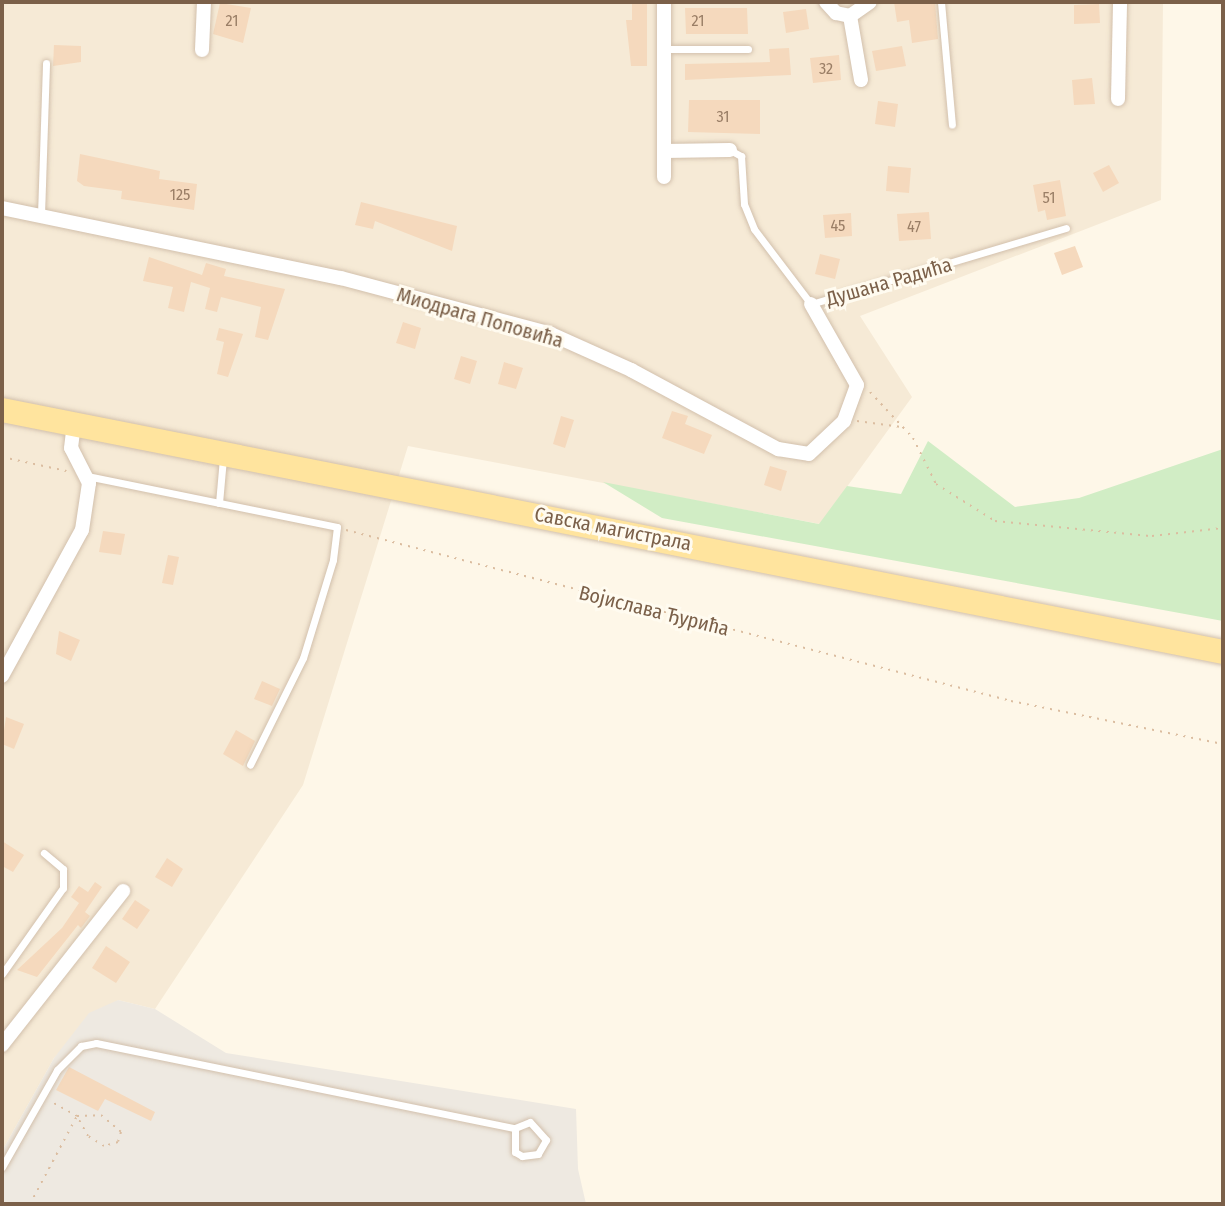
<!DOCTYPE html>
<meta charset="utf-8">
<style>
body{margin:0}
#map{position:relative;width:1225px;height:1206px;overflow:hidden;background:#fef7e8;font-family:"Fira Sans Condensed",sans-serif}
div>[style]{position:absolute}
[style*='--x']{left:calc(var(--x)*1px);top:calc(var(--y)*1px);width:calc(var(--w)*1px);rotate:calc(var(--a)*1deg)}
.residential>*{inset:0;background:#f6ead6}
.industrial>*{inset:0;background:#eee9e1}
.green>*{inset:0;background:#d1edc5}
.building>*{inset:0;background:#f5d9bd}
.path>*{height:2px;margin-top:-1px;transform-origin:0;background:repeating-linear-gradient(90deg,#dbbda0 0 2px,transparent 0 8px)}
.roads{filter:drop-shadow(0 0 2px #d2c0ac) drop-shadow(0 0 2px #d2c0ac)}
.lane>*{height:7px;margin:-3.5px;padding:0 3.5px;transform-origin:3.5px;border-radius:3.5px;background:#fff}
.street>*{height:14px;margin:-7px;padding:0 7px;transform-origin:7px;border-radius:7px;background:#fff}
.primary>*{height:24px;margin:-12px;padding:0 12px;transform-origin:12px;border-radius:12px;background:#ffe49e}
span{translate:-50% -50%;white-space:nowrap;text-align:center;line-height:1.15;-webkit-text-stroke:6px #fffbf0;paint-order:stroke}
.number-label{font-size:16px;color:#9a7e66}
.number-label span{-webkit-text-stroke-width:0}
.street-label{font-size:20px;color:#7b6049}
.frame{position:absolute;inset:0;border:4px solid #7b6049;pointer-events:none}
</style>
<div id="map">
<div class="residential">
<div style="clip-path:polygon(2px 2px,1163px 2px,1161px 200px,860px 316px,912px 397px,820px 524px,408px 446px,303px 785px,155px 1009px,118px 1000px,54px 1058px,2px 1151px)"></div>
</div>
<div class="industrial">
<div style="clip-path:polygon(118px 1000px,155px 1009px,226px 1053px,576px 1109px,578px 1169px,586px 1204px,2px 1204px,2px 1151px,54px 1058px,89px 1013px)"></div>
</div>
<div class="green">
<div style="clip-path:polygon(928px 441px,1015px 507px,1079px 498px,1223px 449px,1223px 621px,662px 518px,603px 482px,819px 524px,847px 486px,901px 494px)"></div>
</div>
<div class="building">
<div style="clip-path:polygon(632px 2px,647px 2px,647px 66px,631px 66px,626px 20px,632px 20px)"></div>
<div style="clip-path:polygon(894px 2px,935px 2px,938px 39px,912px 43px,909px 20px,897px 22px)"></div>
<div style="clip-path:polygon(220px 3px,251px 8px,243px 43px,213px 34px)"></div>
<div style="clip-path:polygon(1099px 4px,1100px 23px,1074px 24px,1074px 5px)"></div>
<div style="clip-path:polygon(685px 8px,747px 8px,748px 34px,686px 34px)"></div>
<div style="clip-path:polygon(806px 9px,809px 29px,786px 33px,783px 12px)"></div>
<div style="clip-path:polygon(54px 45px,81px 46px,81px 62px,53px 66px)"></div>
<div style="clip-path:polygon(902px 46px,906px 66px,876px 71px,872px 51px)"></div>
<div style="clip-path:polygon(789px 48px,791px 75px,685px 80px,685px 64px,770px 62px,769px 49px)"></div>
<div style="clip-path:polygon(839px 55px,841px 80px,813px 83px,810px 58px)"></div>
<div style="clip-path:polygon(1092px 78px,1095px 104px,1074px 105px,1072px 80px)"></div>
<div style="clip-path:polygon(689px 100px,760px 100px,760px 134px,688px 132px)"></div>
<div style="clip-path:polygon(878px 101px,898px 104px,895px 127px,875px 124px)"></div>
<div style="clip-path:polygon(80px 154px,160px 171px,159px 179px,197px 184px,194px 210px,121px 199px,122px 191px,84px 186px,77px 181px)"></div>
<div style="clip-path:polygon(1109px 165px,1119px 183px,1103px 192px,1093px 173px)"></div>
<div style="clip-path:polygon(888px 166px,911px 168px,909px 193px,886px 191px)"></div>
<div style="clip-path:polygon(1060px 180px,1066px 216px,1047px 220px,1045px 210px,1038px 212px,1033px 185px)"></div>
<div style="clip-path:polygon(361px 202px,457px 226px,452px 251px,375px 221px,373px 229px,355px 225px)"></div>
<div style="clip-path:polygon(929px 212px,931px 239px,899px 241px,897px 214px)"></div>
<div style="clip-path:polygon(851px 213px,852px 236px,825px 238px,823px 215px)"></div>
<div style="clip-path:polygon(1075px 246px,1083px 267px,1062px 275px,1054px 253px)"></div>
<div style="clip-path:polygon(820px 254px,840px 259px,835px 279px,815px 274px)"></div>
<div style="clip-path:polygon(149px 257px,202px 275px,206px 263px,226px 269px,224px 276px,285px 289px,268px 340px,255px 337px,261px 307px,221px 297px,217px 312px,205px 309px,210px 288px,191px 282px,184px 312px,168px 308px,173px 287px,143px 281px)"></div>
<div style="clip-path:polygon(403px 322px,421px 328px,415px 349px,396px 343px)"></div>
<div style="clip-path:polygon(219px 328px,243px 334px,228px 377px,217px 374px,224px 342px,216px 340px)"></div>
<div style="clip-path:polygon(461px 356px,477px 361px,470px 384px,454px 379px)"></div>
<div style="clip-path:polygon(504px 362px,523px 368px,516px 389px,498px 384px)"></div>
<div style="clip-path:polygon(672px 411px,688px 416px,685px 424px,712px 435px,704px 454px,662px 438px)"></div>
<div style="clip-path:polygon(561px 416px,574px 420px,565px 448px,553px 444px)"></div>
<div style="clip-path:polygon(770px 466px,787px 471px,781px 491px,764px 485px)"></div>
<div style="clip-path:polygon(103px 531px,125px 534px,121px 555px,99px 552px)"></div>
<div style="clip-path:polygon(168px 555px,179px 557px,173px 585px,162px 583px)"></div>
<div style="clip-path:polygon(59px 631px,80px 640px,71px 661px,56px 654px)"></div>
<div style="clip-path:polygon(262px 681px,280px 689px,272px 706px,254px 699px)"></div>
<div style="clip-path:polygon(6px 717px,24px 724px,14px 749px,2px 744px)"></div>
<div style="clip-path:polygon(236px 730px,255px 741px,243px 766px,223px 754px)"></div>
<div style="clip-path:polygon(2px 841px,24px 855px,13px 872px,2px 866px)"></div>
<div style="clip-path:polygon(167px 858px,183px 869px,172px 887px,155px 877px)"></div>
<div style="clip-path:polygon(95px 882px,102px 887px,85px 912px,90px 916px,81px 928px,78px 925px,37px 977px,17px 970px,62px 928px,79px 903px,71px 897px,79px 886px,88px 892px)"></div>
<div style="clip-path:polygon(135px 900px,150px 910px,137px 929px,122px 919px)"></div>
<div style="clip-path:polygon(106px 946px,130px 962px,116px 983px,92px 968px)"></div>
<div style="clip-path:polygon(69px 1067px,155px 1112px,151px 1121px,105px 1099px,98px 1111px,56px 1090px)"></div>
</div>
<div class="path">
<div style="--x:870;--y:392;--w:63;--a:46.9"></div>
<div style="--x:913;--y:438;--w:51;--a:63.4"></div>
<div style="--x:936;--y:484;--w:70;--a:32.1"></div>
<div style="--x:995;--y:521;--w:158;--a:5.5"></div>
<div style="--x:1152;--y:536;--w:71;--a:-6.4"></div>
<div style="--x:857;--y:421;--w:45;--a:7.6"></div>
<div style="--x:2;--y:457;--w:66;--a:12.2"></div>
<div style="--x:346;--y:530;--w:687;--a:14.42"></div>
<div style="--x:1011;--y:701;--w:216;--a:11.5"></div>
<div style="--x:30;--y:1204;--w:100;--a:-61.9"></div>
<div style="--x:77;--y:1116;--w:24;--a:-2"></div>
<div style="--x:101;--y:1115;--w:26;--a:40"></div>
<div style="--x:121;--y:1132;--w:10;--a:107"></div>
<div style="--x:118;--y:1142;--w:15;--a:164"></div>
<div style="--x:104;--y:1146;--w:19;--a:-148"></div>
<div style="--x:88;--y:1136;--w:23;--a:-119"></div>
<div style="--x:77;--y:1116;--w:29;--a:-151"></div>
</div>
<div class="roads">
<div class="lane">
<div style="--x:941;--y:2;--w:123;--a:84.9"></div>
<div style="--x:664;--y:49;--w:84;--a:0"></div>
<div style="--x:730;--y:150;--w:13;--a:29"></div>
<div style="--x:741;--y:156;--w:48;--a:86.4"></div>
<div style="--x:744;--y:204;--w:27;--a:68"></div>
<div style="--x:754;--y:229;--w:94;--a:52.8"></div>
<div style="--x:811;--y:304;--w:266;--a:-16.6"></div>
<div style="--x:41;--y:215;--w:152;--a:-88.1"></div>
<div style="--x:87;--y:476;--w:255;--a:11.5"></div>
<div style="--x:337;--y:527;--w:33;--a:97"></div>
<div style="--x:333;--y:560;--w:102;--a:107"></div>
<div style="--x:303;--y:658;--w:119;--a:116.4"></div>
<div style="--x:219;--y:503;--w:45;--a:-84.9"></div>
<div style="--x:2;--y:974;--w:105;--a:-54.7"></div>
<div style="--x:63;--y:888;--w:19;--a:-90"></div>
<div style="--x:63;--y:869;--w:25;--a:-140"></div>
<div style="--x:2;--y:1167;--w:112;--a:-60.4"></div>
<div style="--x:57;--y:1070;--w:34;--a:-45"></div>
<div style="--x:81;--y:1046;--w:15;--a:-11"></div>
<div style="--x:96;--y:1043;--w:428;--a:11.5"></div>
<div style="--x:515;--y:1128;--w:16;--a:-22"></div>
<div style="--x:530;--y:1122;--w:24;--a:48"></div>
<div style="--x:546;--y:1140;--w:16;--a:120"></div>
<div style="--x:538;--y:1154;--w:16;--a:173"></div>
<div style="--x:522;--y:1156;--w:8;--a:-150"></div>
<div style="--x:515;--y:1152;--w:24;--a:-90"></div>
</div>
<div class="street">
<div style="--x:664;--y:2;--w:175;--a:90"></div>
<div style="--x:826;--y:2;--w:15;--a:48"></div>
<div style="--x:836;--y:13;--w:14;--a:12"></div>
<div style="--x:850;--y:16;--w:24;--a:-35"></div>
<div style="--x:850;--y:16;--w:65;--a:80.2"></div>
<div style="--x:202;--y:50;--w:48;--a:-87.6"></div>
<div style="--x:1118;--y:99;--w:97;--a:-88.8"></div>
<div style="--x:664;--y:151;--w:66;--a:-0.9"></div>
<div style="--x:2;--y:208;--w:346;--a:11.7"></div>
<div style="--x:341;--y:278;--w:217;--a:14.9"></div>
<div style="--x:551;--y:334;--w:88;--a:24.2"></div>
<div style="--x:631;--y:370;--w:167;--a:28.3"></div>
<div style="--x:778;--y:449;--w:31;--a:9"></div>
<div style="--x:809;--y:454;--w:48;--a:-43.3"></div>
<div style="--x:844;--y:421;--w:38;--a:-70"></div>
<div style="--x:857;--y:385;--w:93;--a:-119.6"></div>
<div style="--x:2;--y:676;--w:166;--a:-61.3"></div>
<div style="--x:82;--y:530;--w:48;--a:-81.5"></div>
<div style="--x:89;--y:483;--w:39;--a:-117"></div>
<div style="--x:71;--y:448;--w:24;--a:-83"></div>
<div style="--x:2;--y:1045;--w:196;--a:-51.8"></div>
</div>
<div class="primary">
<div style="--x:2;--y:410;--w:1245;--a:11.21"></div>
</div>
</div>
<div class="number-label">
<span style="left:232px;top:21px">21</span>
<span style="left:698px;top:21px">21</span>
<span style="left:826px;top:69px">32</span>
<span style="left:723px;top:117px">31</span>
<span style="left:180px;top:195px">125</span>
<span style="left:1049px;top:198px">51</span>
<span style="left:838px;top:226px">45</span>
<span style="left:914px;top:227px">47</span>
</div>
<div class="street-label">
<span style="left:889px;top:282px;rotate:-16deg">Душана Радића</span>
<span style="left:480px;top:318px;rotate:16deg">Миодрага Поповића</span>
<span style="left:613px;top:529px;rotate:11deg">Савска магистрала</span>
<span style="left:654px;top:611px;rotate:14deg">Војислава Ђурића</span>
</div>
<div class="frame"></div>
</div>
